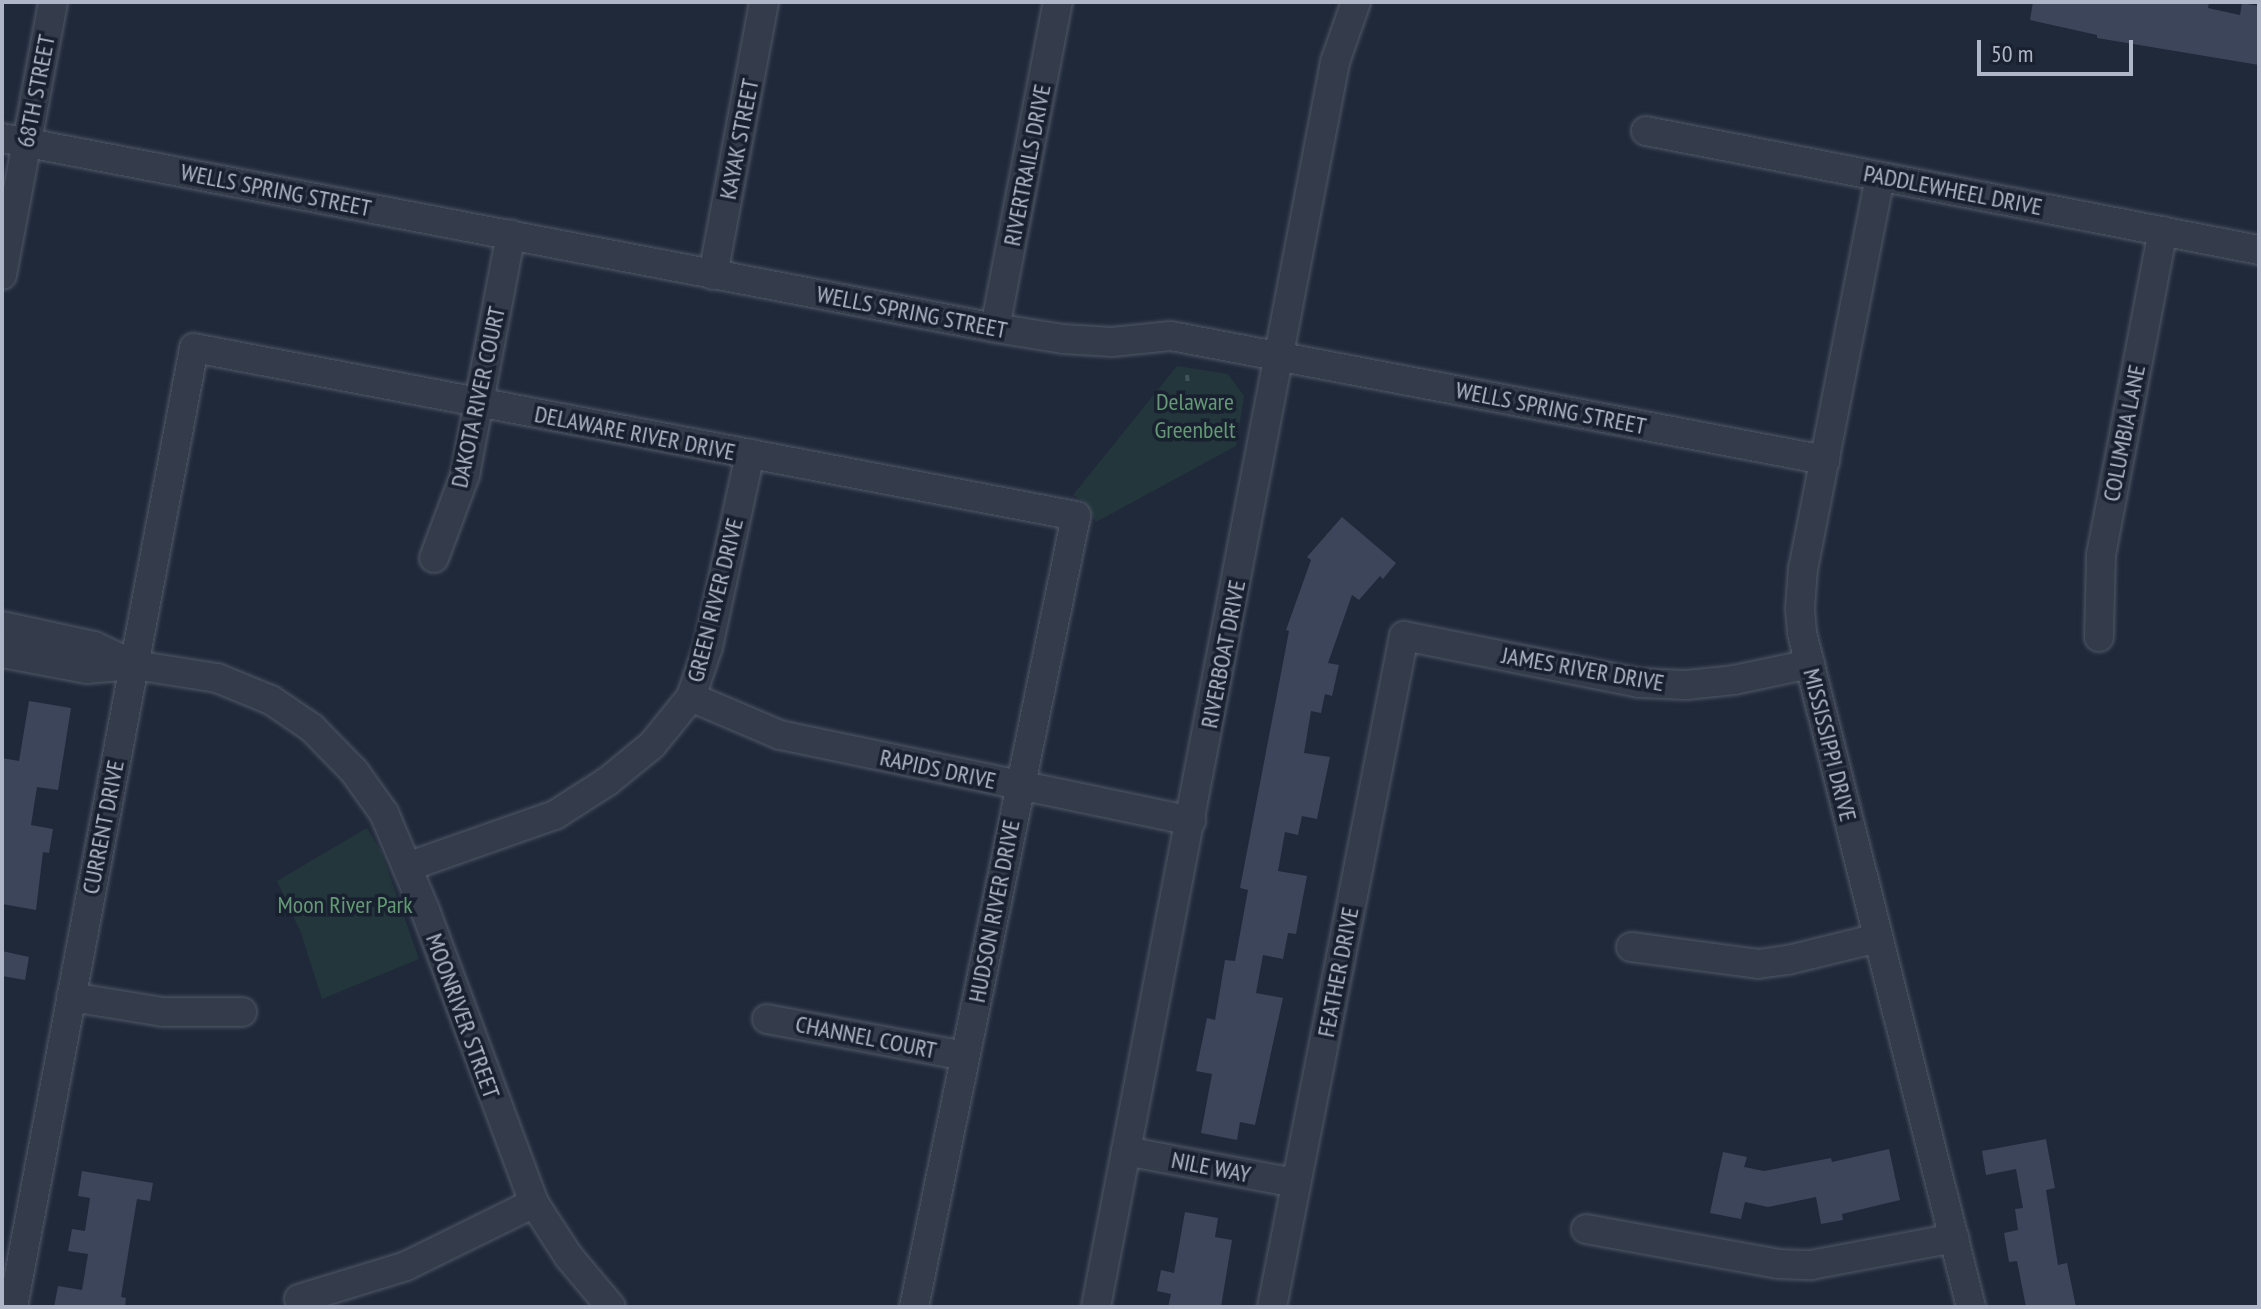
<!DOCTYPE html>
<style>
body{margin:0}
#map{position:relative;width:2261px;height:1309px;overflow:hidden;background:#20293a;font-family:"PT Sans Narrow",sans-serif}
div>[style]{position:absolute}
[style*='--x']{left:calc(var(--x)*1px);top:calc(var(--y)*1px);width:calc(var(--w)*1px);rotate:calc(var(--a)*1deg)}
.green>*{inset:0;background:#22363b}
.building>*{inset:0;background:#3c455a}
.path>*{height:4px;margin-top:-2px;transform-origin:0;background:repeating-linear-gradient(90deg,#405359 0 6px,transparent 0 12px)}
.roads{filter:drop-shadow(0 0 2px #515968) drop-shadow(0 0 2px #515968)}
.minor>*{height:28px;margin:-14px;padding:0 14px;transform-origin:14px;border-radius:14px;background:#343b4a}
span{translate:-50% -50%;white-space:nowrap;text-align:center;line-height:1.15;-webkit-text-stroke:7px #19202f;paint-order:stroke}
.street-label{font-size:24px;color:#aeb6c7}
.park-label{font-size:24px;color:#649975}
.frame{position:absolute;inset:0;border:4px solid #aeb6c7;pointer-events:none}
.scale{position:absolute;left:1977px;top:40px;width:156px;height:36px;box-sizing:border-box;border:4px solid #aeb6c7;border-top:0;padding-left:10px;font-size:24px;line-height:28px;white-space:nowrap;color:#aeb6c7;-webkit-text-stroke:6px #19202f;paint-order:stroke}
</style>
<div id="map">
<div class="green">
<div style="clip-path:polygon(1177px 366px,1228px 374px,1244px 396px,1236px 446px,1096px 522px,1084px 501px,1073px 495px)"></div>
<div style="clip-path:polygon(367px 828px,381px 851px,419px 959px,322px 999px,301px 933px,277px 881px)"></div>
</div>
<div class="building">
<div style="clip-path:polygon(2033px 2px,2209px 2px,2208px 8px,2240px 15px,2242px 3px,2259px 6px,2259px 65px,2097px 38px,2097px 35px,2030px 20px)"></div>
<div style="clip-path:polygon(1342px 517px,1396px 563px,1383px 579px,1380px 576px,1359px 600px,1352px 595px,1328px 663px,1339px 665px,1332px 696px,1325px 694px,1321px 713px,1311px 711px,1304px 753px,1330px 757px,1317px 819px,1302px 816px,1298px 835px,1285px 832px,1278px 871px,1307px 876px,1296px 934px,1288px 933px,1283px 959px,1263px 955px,1256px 993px,1283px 998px,1255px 1125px,1240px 1122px,1237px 1140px,1201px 1133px,1212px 1074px,1196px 1071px,1207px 1018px,1215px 1020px,1225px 960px,1235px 961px,1248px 890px,1240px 888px,1289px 631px,1286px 630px,1311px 560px,1307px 557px)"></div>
<div style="clip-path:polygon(29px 701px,71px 708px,58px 790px,37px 787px,31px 825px,53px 829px,49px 853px,43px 852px,36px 910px,2px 904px,2px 758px,19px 761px)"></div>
<div style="clip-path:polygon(2px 951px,29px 957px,25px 980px,2px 976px)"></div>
<div style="clip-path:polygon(2046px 1139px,2055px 1188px,2046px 1190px,2058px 1265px,2067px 1263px,2076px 1307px,2026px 1307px,2017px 1261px,2009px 1262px,2004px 1233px,2018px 1230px,2015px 1209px,2023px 1208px,2016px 1169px,1986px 1175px,1982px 1151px)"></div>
<div style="clip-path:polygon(1889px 1149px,1900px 1200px,1842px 1214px,1843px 1220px,1821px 1224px,1816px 1197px,1768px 1207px,1745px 1202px,1741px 1219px,1710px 1213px,1723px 1152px,1747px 1157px,1744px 1167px,1764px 1171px,1831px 1158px,1832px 1162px)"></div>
<div style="clip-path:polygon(82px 1171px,153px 1183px,150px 1201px,137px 1199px,121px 1297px,126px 1298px,125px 1307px,54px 1307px,58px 1286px,82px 1290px,88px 1254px,68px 1251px,72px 1229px,85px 1231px,90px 1198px,78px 1196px)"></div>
<div style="clip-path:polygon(1185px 1212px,1218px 1218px,1215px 1237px,1232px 1240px,1221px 1307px,1168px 1307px,1171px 1294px,1157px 1291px,1161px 1270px,1174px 1273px)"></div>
</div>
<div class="path">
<div style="--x:1187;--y:375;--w:11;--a:85"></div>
</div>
<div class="roads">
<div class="minor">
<div style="--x:1646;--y:131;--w:624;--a:10.99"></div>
<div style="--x:2;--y:138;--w:1011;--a:10.83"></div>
<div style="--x:995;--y:328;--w:69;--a:9.2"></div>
<div style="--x:1063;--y:339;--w:49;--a:3.5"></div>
<div style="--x:1112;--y:342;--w:59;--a:-5.8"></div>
<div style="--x:1171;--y:336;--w:666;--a:10.74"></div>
<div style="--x:1880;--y:177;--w:399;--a:101.1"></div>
<div style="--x:1803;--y:568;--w:41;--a:94.2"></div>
<div style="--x:1800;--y:609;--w:24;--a:85"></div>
<div style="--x:1802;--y:633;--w:695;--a:75.92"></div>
<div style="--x:2;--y:275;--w:278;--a:-79.4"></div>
<div style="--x:713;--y:275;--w:278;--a:-79.4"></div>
<div style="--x:995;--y:328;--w:332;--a:-79.1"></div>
<div style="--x:434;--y:558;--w:89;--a:-69.5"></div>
<div style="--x:465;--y:475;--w:245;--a:-79.2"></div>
<div style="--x:2;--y:626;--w:94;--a:12.3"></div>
<div style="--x:94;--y:646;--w:44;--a:25.4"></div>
<div style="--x:134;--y:665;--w:84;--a:8.9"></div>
<div style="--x:217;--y:678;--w:58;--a:22.2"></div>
<div style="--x:271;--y:700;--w:50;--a:34.3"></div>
<div style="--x:312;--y:728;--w:60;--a:45.7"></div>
<div style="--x:354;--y:771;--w:52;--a:54.5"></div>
<div style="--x:384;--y:813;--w:105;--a:67.1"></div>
<div style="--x:425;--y:910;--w:313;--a:69.6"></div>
<div style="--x:534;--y:1203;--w:64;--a:57.1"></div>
<div style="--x:569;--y:1257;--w:65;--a:50"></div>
<div style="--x:2099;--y:637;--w:82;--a:-88.6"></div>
<div style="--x:2101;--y:555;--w:330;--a:-79.2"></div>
<div style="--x:2;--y:653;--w:86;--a:10.7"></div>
<div style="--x:87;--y:669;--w:45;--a:-5.1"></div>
<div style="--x:691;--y:697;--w:97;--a:23.1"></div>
<div style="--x:780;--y:735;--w:420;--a:11.8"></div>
<div style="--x:407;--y:867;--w:157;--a:-19.4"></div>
<div style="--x:555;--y:815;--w:63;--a:-32.7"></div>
<div style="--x:608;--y:781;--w:57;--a:-39.3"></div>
<div style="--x:652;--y:745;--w:62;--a:-50.9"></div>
<div style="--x:691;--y:697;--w:53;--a:-71.2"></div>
<div style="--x:708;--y:647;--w:198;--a:-77.7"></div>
<div style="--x:1631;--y:947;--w:128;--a:7.6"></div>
<div style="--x:1758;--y:964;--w:30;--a:-8"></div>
<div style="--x:1788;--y:960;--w:93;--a:-13.7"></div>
<div style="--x:71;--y:997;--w:93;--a:9.3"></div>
<div style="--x:163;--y:1012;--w:79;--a:0"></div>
<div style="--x:767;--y:1019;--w:201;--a:10.6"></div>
<div style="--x:1126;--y:1151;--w:173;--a:10.7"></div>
<div style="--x:1586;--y:1229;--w:195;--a:10.3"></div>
<div style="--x:1778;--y:1264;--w:33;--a:2"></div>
<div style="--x:1811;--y:1265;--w:146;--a:-10.7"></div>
<div style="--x:299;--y:1299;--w:112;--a:-17.1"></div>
<div style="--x:406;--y:1266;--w:143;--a:-26.2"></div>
<div style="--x:13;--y:1307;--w:976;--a:-79.31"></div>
<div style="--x:194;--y:348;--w:898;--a:10.78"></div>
<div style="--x:1076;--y:516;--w:807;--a:101.57"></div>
<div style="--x:1096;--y:1307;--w:1268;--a:-79.13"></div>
<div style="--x:1335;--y:62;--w:64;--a:-70.7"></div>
<div style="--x:1272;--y:1307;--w:684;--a:-78.87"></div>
<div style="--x:1404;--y:636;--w:240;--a:11.3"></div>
<div style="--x:1639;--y:683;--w:47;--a:2.4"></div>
<div style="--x:1686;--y:685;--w:48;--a:-5.9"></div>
<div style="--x:1734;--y:680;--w:78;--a:-11.9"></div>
</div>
</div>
<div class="street-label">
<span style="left:36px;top:91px;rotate:-79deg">68TH STREET</span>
<span style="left:739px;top:139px;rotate:-79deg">KAYAK STREET</span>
<span style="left:1027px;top:165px;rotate:-79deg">RIVERTRAILS DRIVE</span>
<span style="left:276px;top:190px;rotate:11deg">WELLS SPRING STREET</span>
<span style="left:1953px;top:190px;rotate:11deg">PADDLEWHEEL DRIVE</span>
<span style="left:912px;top:312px;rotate:11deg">WELLS SPRING STREET</span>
<span style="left:478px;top:397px;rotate:-78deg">DAKOTA RIVER COURT</span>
<span style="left:1551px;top:408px;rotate:11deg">WELLS SPRING STREET</span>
<span style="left:635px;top:433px;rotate:11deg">DELAWARE RIVER DRIVE</span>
<span style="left:2124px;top:433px;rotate:-79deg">COLUMBIA LANE</span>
<span style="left:715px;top:600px;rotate:-76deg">GREEN RIVER DRIVE</span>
<span style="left:1223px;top:654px;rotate:-79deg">RIVERBOAT DRIVE</span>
<span style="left:1583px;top:669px;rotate:10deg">JAMES RIVER DRIVE</span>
<span style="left:1830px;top:745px;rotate:76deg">MISSISSIPPI DRIVE</span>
<span style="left:938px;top:769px;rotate:12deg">RAPIDS DRIVE</span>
<span style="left:103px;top:827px;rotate:-79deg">CURRENT DRIVE</span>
<span style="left:994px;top:911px;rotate:-79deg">HUDSON RIVER DRIVE</span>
<span style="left:1338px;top:972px;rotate:-79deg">FEATHER DRIVE</span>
<span style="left:463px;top:1016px;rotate:70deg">MOONRIVER STREET</span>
<span style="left:866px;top:1037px;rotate:11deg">CHANNEL COURT</span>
<span style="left:1211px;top:1167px;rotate:11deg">NILE WAY</span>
</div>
<div class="park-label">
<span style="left:1195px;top:416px">Delaware<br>Greenbelt</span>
<span style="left:345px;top:905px">Moon River Park</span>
</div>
<div class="frame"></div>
<div class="scale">50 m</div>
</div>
